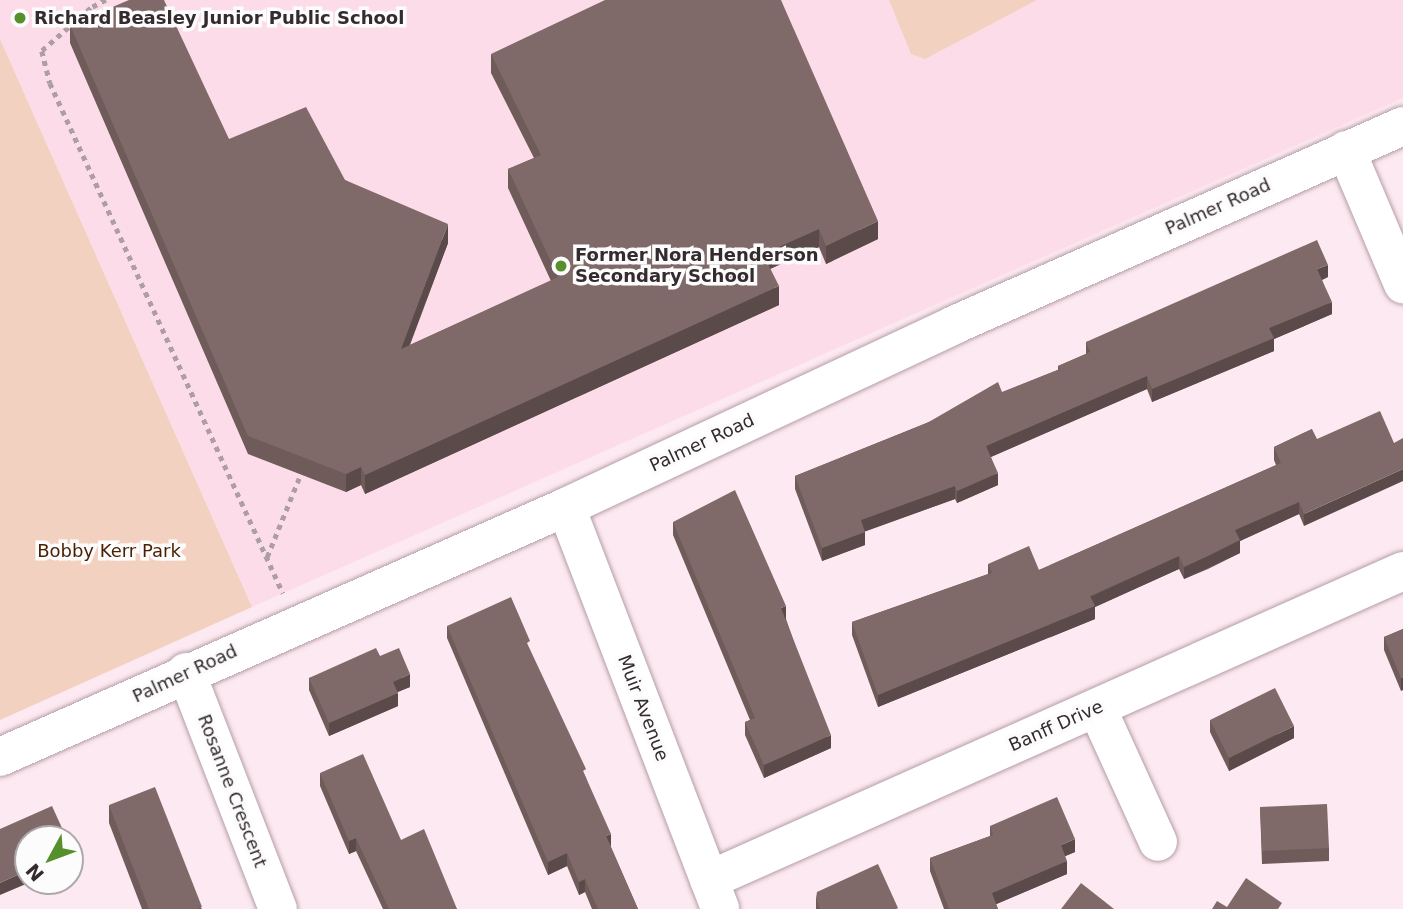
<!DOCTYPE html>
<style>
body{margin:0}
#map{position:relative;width:1403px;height:909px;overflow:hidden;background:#fde9f1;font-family:"DejaVu Sans",sans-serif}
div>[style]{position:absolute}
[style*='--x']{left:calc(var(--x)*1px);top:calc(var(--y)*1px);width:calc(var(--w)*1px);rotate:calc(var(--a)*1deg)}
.built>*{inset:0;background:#fcdce8}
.green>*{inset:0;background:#f3d1c0}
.path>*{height:4.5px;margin-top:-2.25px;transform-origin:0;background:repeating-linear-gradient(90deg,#ad9ea4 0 5px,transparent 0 10px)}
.roads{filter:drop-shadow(0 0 2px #b49ea6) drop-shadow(0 0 2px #b49ea6)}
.minor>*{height:38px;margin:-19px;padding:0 19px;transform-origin:19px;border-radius:19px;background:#fff}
.wall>*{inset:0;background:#6e5b5a}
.shaded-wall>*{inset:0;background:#5a4a4a}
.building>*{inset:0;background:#806a69}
.dots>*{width:19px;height:19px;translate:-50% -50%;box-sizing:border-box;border:4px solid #fcfcfc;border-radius:50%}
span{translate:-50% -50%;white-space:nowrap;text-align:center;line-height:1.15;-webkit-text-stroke:7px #fcfcfc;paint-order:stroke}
.poi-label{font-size:18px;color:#342b2f;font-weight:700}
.left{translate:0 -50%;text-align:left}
.street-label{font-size:18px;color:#342b2f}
.park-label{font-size:18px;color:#491e01}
.north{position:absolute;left:14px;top:825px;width:70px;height:70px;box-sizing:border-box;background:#fcfcfc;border:2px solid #aca8aa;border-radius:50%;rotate:229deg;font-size:19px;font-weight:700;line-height:28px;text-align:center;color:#342b2f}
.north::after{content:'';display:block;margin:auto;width:24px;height:32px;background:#56902d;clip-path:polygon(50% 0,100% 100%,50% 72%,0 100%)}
</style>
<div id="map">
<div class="built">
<div style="clip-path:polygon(0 0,1403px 0,1403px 98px,252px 607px,0 39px)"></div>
</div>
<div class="green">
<div style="clip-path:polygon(889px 0,1037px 0,925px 59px,911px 54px)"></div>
<div style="clip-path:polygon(0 39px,252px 607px,0 720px)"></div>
</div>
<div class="path">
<div style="--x:106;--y:0;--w:17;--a:152"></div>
<div style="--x:91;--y:8;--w:65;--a:138.7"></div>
<div style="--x:42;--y:51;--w:33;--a:76"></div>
<div style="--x:50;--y:83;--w:561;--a:65.45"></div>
<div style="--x:267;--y:557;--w:85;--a:-67.9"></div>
</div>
<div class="roads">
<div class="minor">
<div style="--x:1346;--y:150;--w:146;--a:67"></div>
<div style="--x:566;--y:507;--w:430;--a:69"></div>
<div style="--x:186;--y:672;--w:254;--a:68.8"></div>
<div style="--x:1097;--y:708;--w:147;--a:65.5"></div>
<div style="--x:0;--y:757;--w:619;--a:-23.83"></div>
<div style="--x:566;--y:507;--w:429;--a:-25.1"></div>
<div style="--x:954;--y:325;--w:491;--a:-23.9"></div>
<div style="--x:709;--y:880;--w:760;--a:-24"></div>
</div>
</div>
<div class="wall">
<div style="clip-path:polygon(70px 25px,229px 139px,345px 180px,448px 243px,410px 345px,551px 281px,508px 188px,508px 169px,534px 158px,491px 73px,491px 54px,878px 239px,826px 264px,819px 247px,770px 269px,779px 305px,365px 494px,361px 485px,346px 492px,248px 454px,70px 43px)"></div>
<div style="clip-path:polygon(1328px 277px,1322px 280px,1332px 314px,1274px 339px,1274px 351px,1152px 402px,1147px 389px,991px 457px,998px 485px,957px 503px,955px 499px,865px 531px,865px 545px,822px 561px,795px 489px,795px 476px,1058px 370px,1058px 366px,1086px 354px,1086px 342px)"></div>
<div style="clip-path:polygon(1312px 429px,1304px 526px,1299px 514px,1240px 541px,1240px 553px,1208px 569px,1184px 579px,1179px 569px,1095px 607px,1095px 619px,878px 707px,852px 635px,852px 622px,988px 574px,988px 564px,1039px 570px,1276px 465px,1274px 460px,1274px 447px)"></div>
<div style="clip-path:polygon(673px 522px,786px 619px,831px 748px,764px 778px,745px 735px,745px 722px,750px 720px,673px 535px)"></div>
<div style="clip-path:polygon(447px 626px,530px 651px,586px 778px,611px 847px,638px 909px,592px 909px,585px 892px,579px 895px,567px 866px,548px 875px,447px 638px)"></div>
<div style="clip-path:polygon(1403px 629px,1401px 691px,1384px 650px,1384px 637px)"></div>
<div style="clip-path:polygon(380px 656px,410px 687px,397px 692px,398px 706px,329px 736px,309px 690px,309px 678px)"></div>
<div style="clip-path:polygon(1210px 720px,1294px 738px,1229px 771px,1210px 732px)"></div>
<div style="clip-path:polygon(320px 773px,401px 840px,457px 909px,383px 909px,356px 851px,349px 854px,320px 786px)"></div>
<div style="clip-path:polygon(109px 805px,202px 909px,142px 909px,109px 823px)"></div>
<div style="clip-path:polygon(1260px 807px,1329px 848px,1329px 861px,1262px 864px)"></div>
<div style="clip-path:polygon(990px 826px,1075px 852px,1065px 856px,1067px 874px,996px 904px,998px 909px,944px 909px,930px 871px,930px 858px,990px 836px)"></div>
<div style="clip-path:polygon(816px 898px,898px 909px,816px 909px)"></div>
</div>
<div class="shaded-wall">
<div style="clip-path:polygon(878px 221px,878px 239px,826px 264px,826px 246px)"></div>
<div style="clip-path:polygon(448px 224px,448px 243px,401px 367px,401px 349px)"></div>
<div style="clip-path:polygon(819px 229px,819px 247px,763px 272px,763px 254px)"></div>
<div style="clip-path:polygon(1328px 265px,1328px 277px,1317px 282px,1317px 269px)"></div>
<div style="clip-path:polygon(779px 286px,779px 305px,365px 494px,365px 475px)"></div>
<div style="clip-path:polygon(1332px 302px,1332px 314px,1274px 339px,1274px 351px,1152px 402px,1152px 389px,1269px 328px)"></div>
<div style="clip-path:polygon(1147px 376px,1147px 389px,986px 459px,986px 446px)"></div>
<div style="clip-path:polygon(361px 467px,361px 485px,346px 492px,346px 474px)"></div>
<div style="clip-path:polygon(1403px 469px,1403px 481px,1304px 526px,1304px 514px)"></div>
<div style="clip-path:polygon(998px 473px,998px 485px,957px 503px,957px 491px)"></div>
<div style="clip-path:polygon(955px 486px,955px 499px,861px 533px,861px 520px)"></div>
<div style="clip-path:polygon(1299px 502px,1299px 514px,1240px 541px,1240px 553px,1184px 579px,1184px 567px,1235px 530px)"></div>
<div style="clip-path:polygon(865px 532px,865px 545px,822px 561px,822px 548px)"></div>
<div style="clip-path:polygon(1179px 556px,1179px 569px,1095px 607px,1095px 619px,878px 707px,878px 695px)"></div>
<div style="clip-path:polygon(786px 606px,786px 619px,781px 621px,781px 608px)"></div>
<div style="clip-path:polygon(410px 674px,410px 687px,393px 694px,393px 682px)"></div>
<div style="clip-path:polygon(1403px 677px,1403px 690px,1401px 691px,1401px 678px)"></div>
<div style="clip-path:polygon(398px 693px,398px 706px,329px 736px,329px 723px)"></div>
<div style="clip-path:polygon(1294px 726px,1294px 738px,1229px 771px,1229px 758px)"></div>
<div style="clip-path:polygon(831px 735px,831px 748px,764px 778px,764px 765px)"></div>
<div style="clip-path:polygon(611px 834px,611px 847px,606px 836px)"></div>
<div style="clip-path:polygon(356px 838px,356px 851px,349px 854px,349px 841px)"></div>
<div style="clip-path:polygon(1075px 839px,1075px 852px,1061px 858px,1061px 845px)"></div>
<div style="clip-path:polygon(72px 851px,72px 864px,70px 865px,70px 852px)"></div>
<div style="clip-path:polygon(567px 853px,567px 866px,548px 875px,548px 862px)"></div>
<div style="clip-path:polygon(1067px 861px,1067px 874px,992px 906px,992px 893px)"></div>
<div style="clip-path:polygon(28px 870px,28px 881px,33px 881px,0 895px,0 883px)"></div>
<div style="clip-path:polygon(585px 879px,585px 892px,579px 895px,579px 882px)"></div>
</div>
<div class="building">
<div style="clip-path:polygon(129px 0,164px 0,229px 139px,306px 107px,345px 180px,448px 224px,401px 349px,558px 277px,508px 169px,541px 155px,491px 54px,605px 0,781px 0,878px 221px,826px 246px,819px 229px,763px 254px,779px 286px,365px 475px,361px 467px,346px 474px,248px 436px,70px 25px)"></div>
<div style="clip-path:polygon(1317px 240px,1328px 265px,1317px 269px,1332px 302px,1269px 328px,1274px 338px,1152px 389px,1147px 376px,986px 446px,998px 473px,957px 491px,955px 486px,861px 520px,865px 532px,822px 548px,795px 476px,927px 423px,998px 382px,1002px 392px,1060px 369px,1058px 366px,1090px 352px,1086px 342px)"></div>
<div style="clip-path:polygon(1380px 411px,1394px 443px,1403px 438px,1403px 469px,1304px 514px,1299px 502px,1235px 530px,1240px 540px,1208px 556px,1184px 567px,1179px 556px,1090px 596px,1095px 606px,878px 695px,852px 622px,992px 573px,988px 564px,1029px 546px,1039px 570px,1281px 463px,1274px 447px,1312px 429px,1317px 439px)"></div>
<div style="clip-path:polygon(735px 490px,786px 606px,781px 608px,831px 735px,764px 765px,745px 722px,755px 718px,673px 522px)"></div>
<div style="clip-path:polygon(511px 597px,530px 641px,527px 643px,586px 769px,583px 771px,611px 834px,606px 836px,638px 909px,598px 909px,585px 879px,579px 882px,567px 853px,548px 862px,447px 626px)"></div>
<div style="clip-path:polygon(1403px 629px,1403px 677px,1401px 678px,1384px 637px)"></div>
<div style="clip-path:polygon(376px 648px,380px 656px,399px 648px,410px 674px,393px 682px,398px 693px,329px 723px,309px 678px)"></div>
<div style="clip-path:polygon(1275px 688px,1294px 726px,1229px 758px,1210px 720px)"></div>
<div style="clip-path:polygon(363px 754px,401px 840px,424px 829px,457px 909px,389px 909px,356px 838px,349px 841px,320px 773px)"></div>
<div style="clip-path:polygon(155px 787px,202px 907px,197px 909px,149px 909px,109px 805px)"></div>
<div style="clip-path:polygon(1057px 797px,1075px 839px,1061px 845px,1067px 861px,992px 893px,998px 909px,949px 909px,930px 858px,993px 835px,990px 826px)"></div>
<div style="clip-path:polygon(1327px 804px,1329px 848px,1262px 851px,1260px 807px)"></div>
<div style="clip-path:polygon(52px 806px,67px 839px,28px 839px,28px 870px,0 883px,0 829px)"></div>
<div style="clip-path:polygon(878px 864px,898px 908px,896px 909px,820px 909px,816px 898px,817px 892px)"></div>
<div style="clip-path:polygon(1246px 878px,1282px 903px,1278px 909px,1212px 909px,1217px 901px,1227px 907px)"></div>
<div style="clip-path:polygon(1081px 883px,1114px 909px,1061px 909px)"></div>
</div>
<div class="dots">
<div style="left:20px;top:18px;background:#56902d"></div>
<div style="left:561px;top:266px;background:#56902d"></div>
</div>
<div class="poi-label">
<span class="left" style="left:34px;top:18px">Richard Beasley Junior Public School</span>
<span class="left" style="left:575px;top:266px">Former Nora Henderson<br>Secondary School</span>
</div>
<div class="street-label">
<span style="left:1218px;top:207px;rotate:-24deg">Palmer Road</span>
<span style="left:702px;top:443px;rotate:-25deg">Palmer Road</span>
<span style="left:185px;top:674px;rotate:-25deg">Palmer Road</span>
<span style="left:643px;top:708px;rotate:69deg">Muir Avenue</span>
<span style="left:1056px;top:726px;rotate:-24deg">Banff Drive</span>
<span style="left:232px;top:791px;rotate:69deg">Rosanne Crescent</span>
</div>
<div class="park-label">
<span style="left:109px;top:551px">Bobby Kerr Park</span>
</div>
<div class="north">N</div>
</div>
